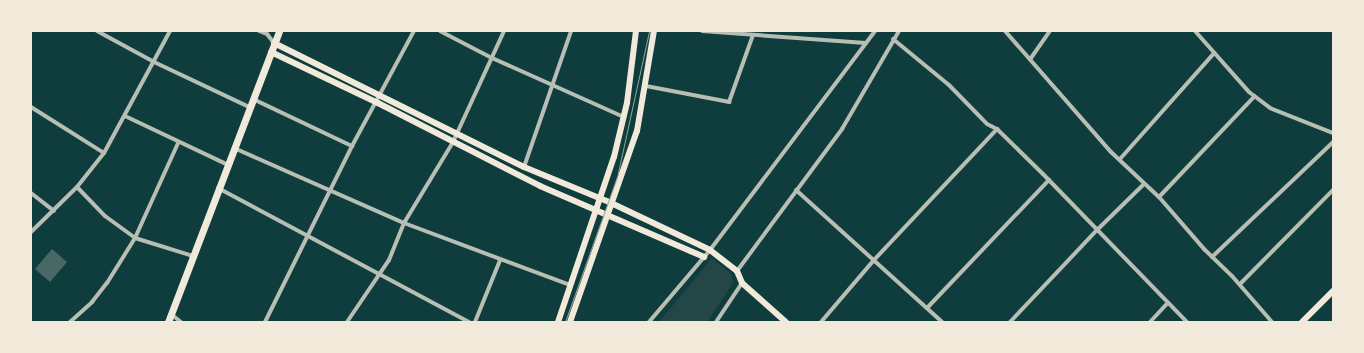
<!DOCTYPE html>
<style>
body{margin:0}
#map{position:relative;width:1364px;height:353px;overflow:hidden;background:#0f3d3e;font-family:"Asap Condensed",sans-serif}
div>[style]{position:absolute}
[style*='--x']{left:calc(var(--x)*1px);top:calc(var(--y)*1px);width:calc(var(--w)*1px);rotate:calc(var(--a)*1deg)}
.green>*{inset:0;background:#244646}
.building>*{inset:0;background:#486865}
.minor>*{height:4px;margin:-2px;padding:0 2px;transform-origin:2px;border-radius:2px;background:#b8beb3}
.secondary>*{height:6px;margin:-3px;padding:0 3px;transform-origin:3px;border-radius:3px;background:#f1e9da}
.primary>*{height:7px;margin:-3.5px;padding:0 3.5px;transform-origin:3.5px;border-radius:3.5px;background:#f1e9da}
.tram>*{height:1px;margin:-0.5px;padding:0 0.5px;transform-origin:0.5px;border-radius:0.5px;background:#97a49c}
span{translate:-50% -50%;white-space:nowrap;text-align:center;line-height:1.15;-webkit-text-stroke:3.5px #f1e9da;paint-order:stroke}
.frame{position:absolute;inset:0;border:32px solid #f1e9da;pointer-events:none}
</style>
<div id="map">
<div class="green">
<div style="clip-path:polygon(712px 258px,731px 274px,733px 283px,707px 322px,659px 322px)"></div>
</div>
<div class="building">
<div style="clip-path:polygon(52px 249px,67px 262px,50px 282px,35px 269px)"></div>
</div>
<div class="minor">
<div style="--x:97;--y:31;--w:65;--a:28.5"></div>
<div style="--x:154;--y:62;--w:105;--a:25.3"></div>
<div style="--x:259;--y:31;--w:9;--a:21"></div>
<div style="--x:267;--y:34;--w:11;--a:52"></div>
<div style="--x:440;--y:31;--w:59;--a:27.4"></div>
<div style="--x:492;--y:58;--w:145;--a:24.1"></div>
<div style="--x:702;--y:31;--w:164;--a:4.2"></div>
<div style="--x:1005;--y:31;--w:161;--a:48.8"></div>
<div style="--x:1111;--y:152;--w:66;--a:43.2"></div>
<div style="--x:1159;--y:197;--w:69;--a:49.1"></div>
<div style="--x:1204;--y:249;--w:39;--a:44"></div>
<div style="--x:1232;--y:276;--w:61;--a:49"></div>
<div style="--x:1195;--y:31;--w:81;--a:48.5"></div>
<div style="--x:1249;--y:92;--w:26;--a:37"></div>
<div style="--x:1270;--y:108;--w:68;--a:21.6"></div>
<div style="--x:893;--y:39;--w:72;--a:39.4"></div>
<div style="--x:949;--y:85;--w:54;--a:45.7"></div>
<div style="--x:987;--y:124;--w:11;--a:27"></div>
<div style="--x:997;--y:129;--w:64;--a:44.4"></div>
<div style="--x:1043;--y:174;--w:206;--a:45.8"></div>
<div style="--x:1031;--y:58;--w:33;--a:-55"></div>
<div style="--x:646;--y:86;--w:85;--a:10.9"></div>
<div style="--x:729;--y:102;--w:71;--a:-70.3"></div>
<div style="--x:253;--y:99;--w:110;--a:25.4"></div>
<div style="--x:31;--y:107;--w:86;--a:32.2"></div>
<div style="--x:125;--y:116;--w:114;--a:25.4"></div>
<div style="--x:234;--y:148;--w:186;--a:23.8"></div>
<div style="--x:404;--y:223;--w:177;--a:20.5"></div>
<div style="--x:1120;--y:159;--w:142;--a:-48.4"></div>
<div style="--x:524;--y:167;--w:144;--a:-70.9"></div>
<div style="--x:77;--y:187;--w:40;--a:46"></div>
<div style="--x:105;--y:216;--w:37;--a:36"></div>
<div style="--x:135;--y:238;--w:61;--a:17.2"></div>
<div style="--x:218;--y:188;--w:285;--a:28.1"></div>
<div style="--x:796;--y:190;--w:197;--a:42.1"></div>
<div style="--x:31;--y:193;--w:29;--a:38"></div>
<div style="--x:1159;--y:197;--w:139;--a:-46.5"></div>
<div style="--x:31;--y:232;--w:64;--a:-44.4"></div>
<div style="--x:77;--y:187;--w:43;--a:-51.5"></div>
<div style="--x:104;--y:153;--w:139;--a:-61.6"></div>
<div style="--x:1212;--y:257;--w:167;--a:-43.5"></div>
<div style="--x:737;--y:271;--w:177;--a:-53.5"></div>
<div style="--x:842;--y:129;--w:113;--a:-59.8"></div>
<div style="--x:1240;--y:284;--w:132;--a:-45.3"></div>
<div style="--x:927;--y:308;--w:177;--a:-46.4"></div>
<div style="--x:171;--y:314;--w:13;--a:39"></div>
<div style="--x:70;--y:322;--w:30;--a:-42"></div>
<div style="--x:92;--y:302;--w:24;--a:-52"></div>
<div style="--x:107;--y:283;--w:53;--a:-58.1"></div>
<div style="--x:135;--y:238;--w:104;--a:-65.6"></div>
<div style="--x:265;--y:322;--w:196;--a:-63.7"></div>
<div style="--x:352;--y:146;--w:131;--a:-61.7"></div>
<div style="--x:347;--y:322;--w:75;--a:-55.9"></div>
<div style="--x:389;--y:260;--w:40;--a:-68"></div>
<div style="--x:404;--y:223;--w:95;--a:-58.8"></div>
<div style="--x:453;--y:142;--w:122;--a:-65.3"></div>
<div style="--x:475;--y:322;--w:67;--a:-68"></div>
<div style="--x:649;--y:322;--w:94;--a:-49.7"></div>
<div style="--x:710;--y:250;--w:274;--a:-53"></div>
<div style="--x:716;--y:322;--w:47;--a:-56.3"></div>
<div style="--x:821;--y:322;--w:82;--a:-49.5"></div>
<div style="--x:874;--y:260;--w:180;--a:-46.8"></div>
<div style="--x:1010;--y:322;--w:128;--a:-46.6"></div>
<div style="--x:1098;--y:229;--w:64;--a:-44.4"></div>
<div style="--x:1150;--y:322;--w:25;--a:-47"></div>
</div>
<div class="secondary">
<div style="--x:274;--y:43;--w:279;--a:26.4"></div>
<div style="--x:524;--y:167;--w:92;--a:22.4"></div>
<div style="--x:609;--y:202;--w:112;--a:25.4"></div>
<div style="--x:710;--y:250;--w:34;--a:38"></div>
<div style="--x:737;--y:271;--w:13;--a:67"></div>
<div style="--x:742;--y:283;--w:59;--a:41.6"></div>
<div style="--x:271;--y:52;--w:119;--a:25.5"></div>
<div style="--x:378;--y:103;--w:182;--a:27.1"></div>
<div style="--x:540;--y:186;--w:179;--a:23.4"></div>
<div style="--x:558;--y:322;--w:174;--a:-71.3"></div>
<div style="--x:614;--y:157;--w:56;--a:-76.5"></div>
<div style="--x:627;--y:103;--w:73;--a:-82.9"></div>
<div style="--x:570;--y:322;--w:202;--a:-70.7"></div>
<div style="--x:637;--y:131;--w:101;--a:-80.4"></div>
<div style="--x:1302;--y:322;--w:44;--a:-45"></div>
</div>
<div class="primary">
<div style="--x:168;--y:322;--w:311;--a:-69.1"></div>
</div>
<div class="tram">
<div style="--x:565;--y:322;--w:154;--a:-70.3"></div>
<div style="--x:617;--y:177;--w:149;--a:-77.6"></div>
</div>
<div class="frame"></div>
</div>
